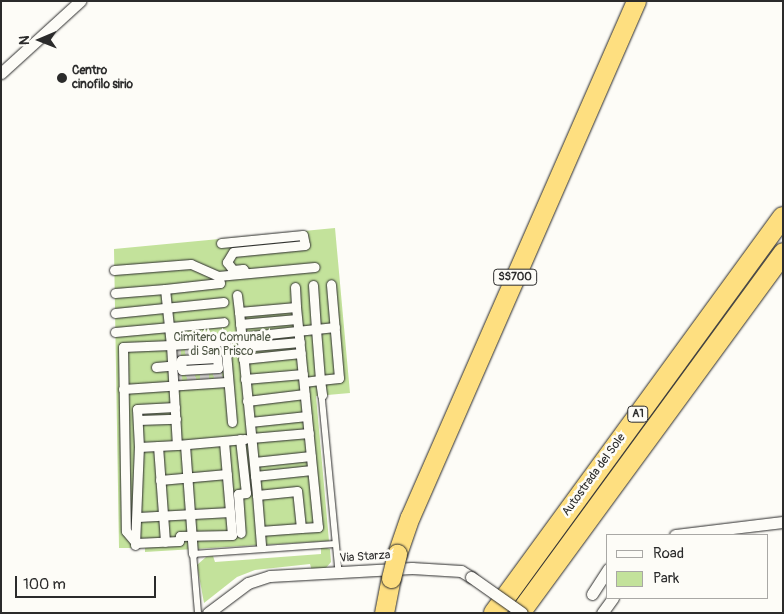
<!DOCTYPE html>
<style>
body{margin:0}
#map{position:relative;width:784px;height:614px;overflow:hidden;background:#fdfcf7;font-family:Pangolin,sans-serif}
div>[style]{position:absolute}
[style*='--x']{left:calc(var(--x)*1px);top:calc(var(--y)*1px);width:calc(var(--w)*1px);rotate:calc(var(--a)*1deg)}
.green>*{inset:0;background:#c3e29b}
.pedestrian-tunnel>*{height:9px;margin-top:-4.5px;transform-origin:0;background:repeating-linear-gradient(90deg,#d3d2ce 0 9px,transparent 0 13.5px)}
.roads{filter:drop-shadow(0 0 1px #2b2b2b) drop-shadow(0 0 1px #2b2b2b)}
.service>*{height:5.5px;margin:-2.75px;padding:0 2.75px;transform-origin:2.75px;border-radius:2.75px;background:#fdfcf7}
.pedestrian>*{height:9px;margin:-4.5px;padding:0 4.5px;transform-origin:4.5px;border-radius:4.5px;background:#fdfcf7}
.minor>*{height:11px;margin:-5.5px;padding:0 5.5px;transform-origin:5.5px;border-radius:5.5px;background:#fdfcf7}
.trunk>*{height:19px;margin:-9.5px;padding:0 9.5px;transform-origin:9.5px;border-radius:9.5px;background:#fedf80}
.motorway>*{height:20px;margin:-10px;padding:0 10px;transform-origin:10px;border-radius:10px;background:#fedf80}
.bridges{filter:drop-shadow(0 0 1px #2b2b2b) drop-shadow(0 0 1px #2b2b2b)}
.minor-bridge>*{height:11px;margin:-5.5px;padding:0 5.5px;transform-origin:5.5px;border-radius:5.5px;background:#fdfcf7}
.trunk-bridge>*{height:19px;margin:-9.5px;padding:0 9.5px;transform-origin:9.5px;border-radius:9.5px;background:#fedf80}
.dots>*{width:14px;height:14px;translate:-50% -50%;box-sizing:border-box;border:2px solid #fdfcf7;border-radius:50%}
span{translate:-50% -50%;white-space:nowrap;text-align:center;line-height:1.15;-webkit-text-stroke:5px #fdfcf7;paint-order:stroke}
.shield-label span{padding:1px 4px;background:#fdfcf7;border:1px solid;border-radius:4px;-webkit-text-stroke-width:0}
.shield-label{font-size:11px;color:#2b2b2b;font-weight:700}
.poi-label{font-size:12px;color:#2b2b2b;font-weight:700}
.left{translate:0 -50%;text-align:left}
.park-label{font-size:12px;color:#515947}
.street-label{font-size:12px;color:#2b2b2b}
.frame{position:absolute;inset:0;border:2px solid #2b2b2b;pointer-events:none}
.legend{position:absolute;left:606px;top:534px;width:162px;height:65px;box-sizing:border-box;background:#fdfcf7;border:1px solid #a9a8a5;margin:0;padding:6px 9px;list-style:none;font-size:15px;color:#2b2b2b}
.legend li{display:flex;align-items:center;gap:10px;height:25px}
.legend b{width:25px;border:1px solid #a9a8a5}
.north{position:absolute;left:15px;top:15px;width:50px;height:50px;-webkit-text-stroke:4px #fdfcf7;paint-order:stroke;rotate:269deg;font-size:14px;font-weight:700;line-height:20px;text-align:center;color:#2b2b2b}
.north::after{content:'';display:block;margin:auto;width:18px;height:22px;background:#2b2b2b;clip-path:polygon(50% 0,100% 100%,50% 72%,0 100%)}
.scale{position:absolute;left:15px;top:576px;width:141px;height:22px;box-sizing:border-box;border:2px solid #2b2b2b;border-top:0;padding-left:6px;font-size:15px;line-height:18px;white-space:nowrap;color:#2b2b2b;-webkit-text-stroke:4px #fdfcf7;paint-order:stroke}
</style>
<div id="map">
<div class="green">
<div style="clip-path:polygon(335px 228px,350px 393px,316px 396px,329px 541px,145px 552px,145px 548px,119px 548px,114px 249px)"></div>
<div style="clip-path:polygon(321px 546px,330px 549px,331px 562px,325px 569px,312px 571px,310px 564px,255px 570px,237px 577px,204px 603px,197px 565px,206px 557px,213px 556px,215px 562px,321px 554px)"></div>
</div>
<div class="pedestrian-tunnel">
<div style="--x:172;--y:354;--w:54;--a:-3.2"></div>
<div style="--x:173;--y:377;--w:54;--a:-4.2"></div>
</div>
<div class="roads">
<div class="service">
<div style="--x:322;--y:395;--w:178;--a:84.5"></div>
<div style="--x:198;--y:613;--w:59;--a:-94.8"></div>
<div style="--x:193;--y:554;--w:142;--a:-4"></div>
</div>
<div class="pedestrian">
<div style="--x:221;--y:243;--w:82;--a:-5.6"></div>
<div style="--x:303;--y:235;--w:10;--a:79"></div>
<div style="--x:305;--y:245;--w:72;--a:174.4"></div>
<div style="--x:233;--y:252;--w:12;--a:121"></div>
<div style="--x:227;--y:262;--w:10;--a:53"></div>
<div style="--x:233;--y:270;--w:10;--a:-6"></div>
<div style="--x:243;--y:269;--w:5;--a:53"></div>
<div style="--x:114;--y:270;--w:77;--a:-4.5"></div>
<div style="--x:191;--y:264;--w:30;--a:24"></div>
<div style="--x:313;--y:285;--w:44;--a:86.1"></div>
<div style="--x:316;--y:329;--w:19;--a:-6"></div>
<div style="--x:295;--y:287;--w:20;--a:87"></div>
<div style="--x:165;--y:289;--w:55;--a:-6.2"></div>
<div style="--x:220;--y:283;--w:7;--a:-106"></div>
<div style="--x:218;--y:276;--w:97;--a:-5.3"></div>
<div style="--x:115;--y:293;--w:50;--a:-4.6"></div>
<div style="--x:165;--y:289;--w:56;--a:83.9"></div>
<div style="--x:171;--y:345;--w:48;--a:177.6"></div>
<div style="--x:123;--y:347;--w:184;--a:89.1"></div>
<div style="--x:126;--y:531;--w:16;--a:50"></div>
<div style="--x:136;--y:543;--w:43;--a:-2.7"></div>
<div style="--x:179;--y:541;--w:5;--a:-79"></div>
<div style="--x:180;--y:536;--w:52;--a:-1.1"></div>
<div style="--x:232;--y:535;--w:94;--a:-94.9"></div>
<div style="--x:237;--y:295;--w:17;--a:83"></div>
<div style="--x:115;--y:313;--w:109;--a:-5.8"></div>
<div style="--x:240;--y:324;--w:57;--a:-5"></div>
<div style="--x:115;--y:332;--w:109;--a:-5.2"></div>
<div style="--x:241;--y:337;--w:75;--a:-6.1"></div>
<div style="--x:316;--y:329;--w:51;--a:85.5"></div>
<div style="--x:320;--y:380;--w:19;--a:-6"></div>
<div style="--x:339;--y:378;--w:94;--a:-94.9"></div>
<div style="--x:242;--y:347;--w:58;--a:-4.9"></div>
<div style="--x:217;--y:358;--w:10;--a:84"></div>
<div style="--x:218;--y:368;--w:36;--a:177"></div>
<div style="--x:182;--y:370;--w:10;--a:-96"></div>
<div style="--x:181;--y:360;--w:36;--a:-3"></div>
<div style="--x:243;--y:359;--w:58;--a:-5.9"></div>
<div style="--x:156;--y:367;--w:23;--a:-5"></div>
<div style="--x:245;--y:379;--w:58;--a:-4.9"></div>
<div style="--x:304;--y:382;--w:16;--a:-7"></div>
<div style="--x:320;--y:380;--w:15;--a:82"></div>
<div style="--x:123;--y:389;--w:104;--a:-3.9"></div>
<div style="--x:247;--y:401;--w:58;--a:-6.9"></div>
<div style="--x:138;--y:420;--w:38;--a:-2"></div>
<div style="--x:232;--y:422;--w:81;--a:-94.9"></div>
<div style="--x:225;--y:341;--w:54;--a:175.8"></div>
<div style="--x:171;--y:345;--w:100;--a:86.6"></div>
<div style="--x:177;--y:445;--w:68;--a:-5"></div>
<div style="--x:250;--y:422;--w:57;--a:-6"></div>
<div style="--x:251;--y:438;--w:58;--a:-4.9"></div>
<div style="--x:240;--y:439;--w:54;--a:83.7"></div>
<div style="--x:246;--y:493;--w:8;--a:173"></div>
<div style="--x:238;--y:494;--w:39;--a:86"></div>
<div style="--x:185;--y:445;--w:109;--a:85.8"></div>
<div style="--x:158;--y:446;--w:96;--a:85.8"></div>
<div style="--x:139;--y:447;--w:38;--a:-93"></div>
<div style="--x:137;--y:409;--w:38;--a:-3"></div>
<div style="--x:254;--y:462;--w:57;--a:-6"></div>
<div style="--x:255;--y:476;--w:57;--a:-6"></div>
<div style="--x:160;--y:480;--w:67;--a:-5.1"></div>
<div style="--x:257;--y:495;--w:184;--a:-95.6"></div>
<div style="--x:239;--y:312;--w:57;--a:-5"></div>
<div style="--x:296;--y:307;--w:221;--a:84.3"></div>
<div style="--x:318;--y:527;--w:17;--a:177"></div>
<div style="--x:138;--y:517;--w:92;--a:-3.1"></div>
<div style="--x:260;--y:531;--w:41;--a:-4.2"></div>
<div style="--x:301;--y:528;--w:37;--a:-96"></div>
<div style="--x:297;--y:491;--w:40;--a:174.3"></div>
<div style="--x:257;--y:495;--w:50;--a:85.4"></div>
<div style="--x:135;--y:545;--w:98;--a:-87.7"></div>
<div style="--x:139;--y:447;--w:38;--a:-3"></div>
</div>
<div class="minor">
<div style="--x:1;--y:73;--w:107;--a:-42.3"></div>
<div style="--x:675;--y:535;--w:109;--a:-6.9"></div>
<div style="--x:592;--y:594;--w:30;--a:-57"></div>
<div style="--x:208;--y:613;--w:50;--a:-36.9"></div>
<div style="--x:248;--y:583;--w:23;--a:-18"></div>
<div style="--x:270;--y:576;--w:142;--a:-3.2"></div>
<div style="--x:412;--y:568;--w:49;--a:3.5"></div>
<div style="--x:461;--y:571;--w:12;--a:31"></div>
<div style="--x:602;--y:613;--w:19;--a:-54"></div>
</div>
<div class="trunk">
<div style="--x:397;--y:554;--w:39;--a:-71"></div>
<div style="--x:410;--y:517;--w:563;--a:-66.35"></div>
<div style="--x:384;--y:613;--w:36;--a:-79"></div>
</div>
<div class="motorway">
<div style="--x:494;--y:613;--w:490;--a:-53.9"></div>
<div style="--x:520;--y:613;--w:446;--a:-53.8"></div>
</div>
</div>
<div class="bridges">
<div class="minor-bridge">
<div style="--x:471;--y:577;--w:62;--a:35.2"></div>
</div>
<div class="trunk-bridge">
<div style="--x:391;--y:578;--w:25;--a:-76"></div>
</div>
</div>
<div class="dots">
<div style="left:62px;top:78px;background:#2b2b2b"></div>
</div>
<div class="shield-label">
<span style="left:515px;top:277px">SS700</span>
<span style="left:638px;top:414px">A1</span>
</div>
<div class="poi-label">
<span class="left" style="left:72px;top:78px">Centro<br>cinofilo sirio</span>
</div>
<div class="park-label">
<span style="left:222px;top:345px">Cimitero Comunale<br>di San Prisco</span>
</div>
<div class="street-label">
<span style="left:594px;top:475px;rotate:-54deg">Autostrada del Sole</span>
<span style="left:365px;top:557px;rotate:-4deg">Via Starza</span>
</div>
<div class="frame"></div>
<ul class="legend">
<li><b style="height:6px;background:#fdfcf7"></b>Road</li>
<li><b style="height:14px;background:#c3e29b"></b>Park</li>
</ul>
<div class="north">N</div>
<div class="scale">100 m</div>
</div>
